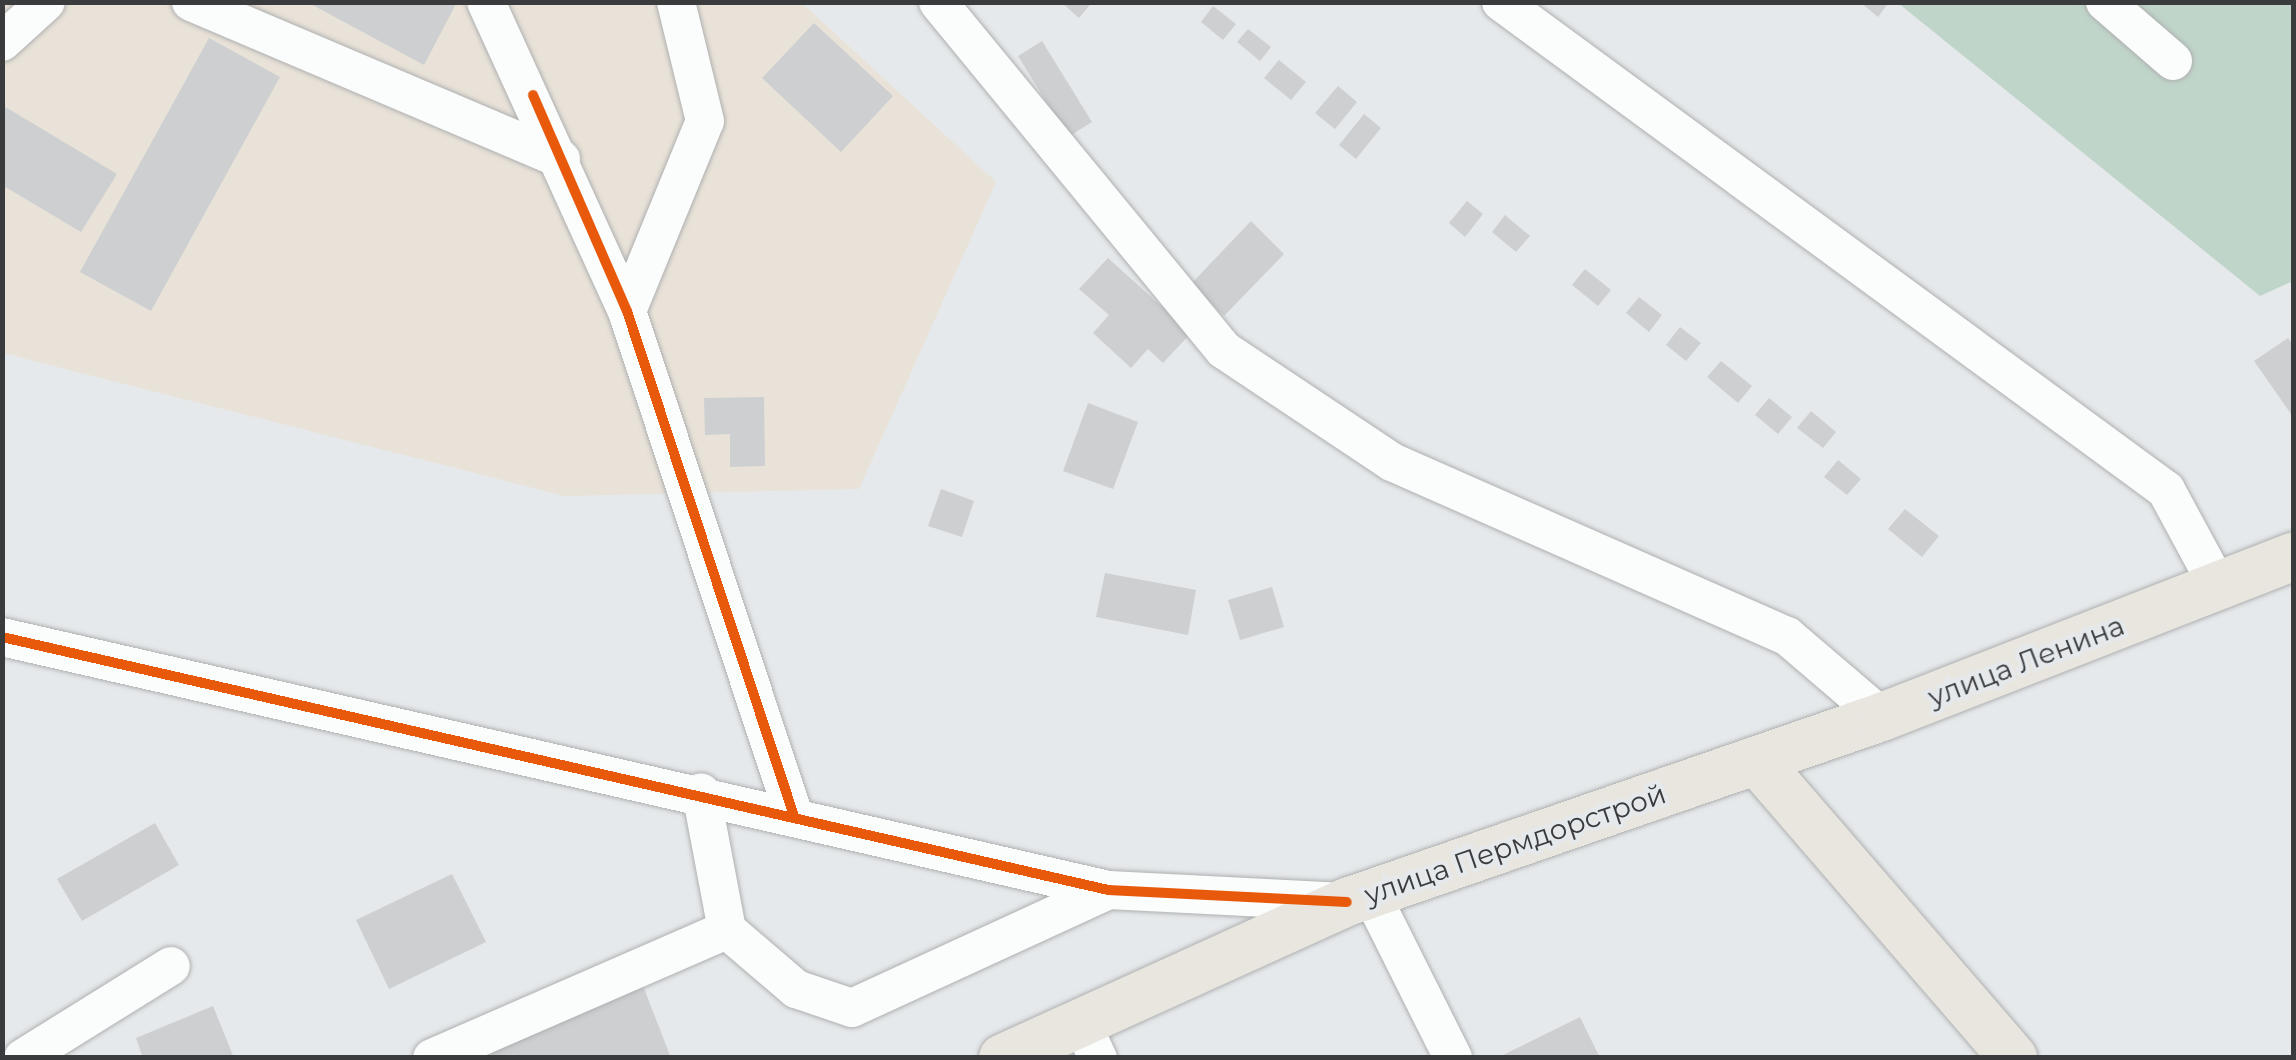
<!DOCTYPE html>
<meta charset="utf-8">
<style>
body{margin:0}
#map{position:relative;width:2296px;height:1060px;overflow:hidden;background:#e6e9eb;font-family:Montserrat,sans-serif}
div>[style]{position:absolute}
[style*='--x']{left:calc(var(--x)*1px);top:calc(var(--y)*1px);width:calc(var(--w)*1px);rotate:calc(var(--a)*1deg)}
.industrial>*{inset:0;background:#e9e2d8}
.green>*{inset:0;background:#c0d5c9}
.building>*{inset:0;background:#cdcfd1}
.roads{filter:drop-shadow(0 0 2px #aeb0b1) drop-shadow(0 0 2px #aeb0b1)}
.minor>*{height:38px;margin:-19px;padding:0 19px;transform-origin:19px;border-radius:19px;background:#fbfcfc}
.major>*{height:48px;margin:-24px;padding:0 24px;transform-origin:24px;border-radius:24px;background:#e9e5df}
.cycleway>*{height:10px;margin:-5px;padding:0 5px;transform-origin:5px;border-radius:5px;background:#e8590c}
span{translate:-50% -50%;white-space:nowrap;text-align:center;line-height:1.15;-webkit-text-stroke:8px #e5e9ec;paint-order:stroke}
.street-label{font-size:28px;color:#3a3b3d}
.frame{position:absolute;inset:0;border:5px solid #3a3b3d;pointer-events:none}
</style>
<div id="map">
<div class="industrial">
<div style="clip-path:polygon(2px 3px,802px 3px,996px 182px,859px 489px,565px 496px,3px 353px)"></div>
</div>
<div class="green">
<div style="clip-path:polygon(1898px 3px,2293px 3px,2293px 281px,2260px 296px)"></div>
</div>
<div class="building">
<div style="clip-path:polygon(307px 2px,457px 2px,424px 65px)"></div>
<div style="clip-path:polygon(1061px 2px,1092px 2px,1079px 18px)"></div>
<div style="clip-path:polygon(1860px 2px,1889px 2px,1878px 17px)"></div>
<div style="clip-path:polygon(1213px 6px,1236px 24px,1223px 40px,1201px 22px)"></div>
<div style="clip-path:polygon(814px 23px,893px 96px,841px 152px,762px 78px)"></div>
<div style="clip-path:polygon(1248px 29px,1271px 47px,1260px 61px,1237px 42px)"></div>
<div style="clip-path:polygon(209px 38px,280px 77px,151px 311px,80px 272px)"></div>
<div style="clip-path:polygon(1042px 41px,1092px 122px,1068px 137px,1018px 56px)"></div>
<div style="clip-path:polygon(1279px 60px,1306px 82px,1291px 100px,1264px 78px)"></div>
<div style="clip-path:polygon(1338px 86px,1357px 102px,1335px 129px,1315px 113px)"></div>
<div style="clip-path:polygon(2px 105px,117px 174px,81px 232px,2px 185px)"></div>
<div style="clip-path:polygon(1364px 114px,1381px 128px,1356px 159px,1339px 145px)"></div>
<div style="clip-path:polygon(1467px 201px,1483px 214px,1465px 237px,1449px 223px)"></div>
<div style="clip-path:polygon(1505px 215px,1530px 236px,1516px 252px,1492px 232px)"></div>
<div style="clip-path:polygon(1251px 221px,1284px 254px,1224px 316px,1191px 284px)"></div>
<div style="clip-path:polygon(1108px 258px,1191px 333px,1163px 363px,1148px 349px,1131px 368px,1093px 333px,1109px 315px,1079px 289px)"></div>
<div style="clip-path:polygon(1585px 269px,1611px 290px,1598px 306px,1572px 285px)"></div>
<div style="clip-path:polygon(1639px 297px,1662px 315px,1649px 332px,1626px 313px)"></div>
<div style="clip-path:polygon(1680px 327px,1701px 343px,1686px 361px,1666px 345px)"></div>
<div style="clip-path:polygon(2288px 338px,2294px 346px,2291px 414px,2254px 361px)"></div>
<div style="clip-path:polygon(1721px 361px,1752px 386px,1738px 403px,1707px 377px)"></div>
<div style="clip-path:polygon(764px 397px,765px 466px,730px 467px,730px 434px,705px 435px,704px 398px)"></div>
<div style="clip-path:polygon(1769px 398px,1792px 417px,1778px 434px,1755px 415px)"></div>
<div style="clip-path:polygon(1088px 403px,1138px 422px,1113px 489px,1063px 471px)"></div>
<div style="clip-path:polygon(1811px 411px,1836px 432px,1823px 448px,1797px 428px)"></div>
<div style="clip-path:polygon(1838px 460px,1861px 479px,1847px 495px,1824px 477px)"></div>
<div style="clip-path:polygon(941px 489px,974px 501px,962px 537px,928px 526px)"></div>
<div style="clip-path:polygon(1905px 509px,1939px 536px,1922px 557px,1888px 529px)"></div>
<div style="clip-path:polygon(1105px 573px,1196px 590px,1188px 635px,1096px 617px)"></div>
<div style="clip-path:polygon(1272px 587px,1284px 627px,1240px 640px,1228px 600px)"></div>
<div style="clip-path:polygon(155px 823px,179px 865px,82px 921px,57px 879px)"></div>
<div style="clip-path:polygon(452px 874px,486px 942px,389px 989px,356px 920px)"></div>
<div style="clip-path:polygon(640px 978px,671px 1058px,493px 1058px,486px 1040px)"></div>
<div style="clip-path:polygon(213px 1006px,234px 1058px,143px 1058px,136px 1038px)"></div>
<div style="clip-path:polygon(1580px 1017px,1600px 1058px,1497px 1058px)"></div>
</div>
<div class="roads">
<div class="minor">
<div style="--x:191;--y:2;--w:402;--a:23"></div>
<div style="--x:486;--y:2;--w:340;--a:65.5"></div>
<div style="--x:627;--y:311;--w:532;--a:71.7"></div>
<div style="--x:938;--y:2;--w:450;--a:50.6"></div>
<div style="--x:1224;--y:350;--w:202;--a:33.7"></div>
<div style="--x:1392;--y:462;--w:432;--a:23.8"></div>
<div style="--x:1787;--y:636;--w:125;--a:40.5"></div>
<div style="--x:1501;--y:2;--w:825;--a:36.27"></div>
<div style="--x:2166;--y:490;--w:109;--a:61.6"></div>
<div style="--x:2105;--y:2;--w:90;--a:40.9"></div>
<div style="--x:2;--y:42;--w:59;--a:-42.3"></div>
<div style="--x:627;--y:311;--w:205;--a:-67.7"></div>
<div style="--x:705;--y:121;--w:122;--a:-103.7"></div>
<div style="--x:2;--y:637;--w:1135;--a:12.88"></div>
<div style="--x:1108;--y:890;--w:237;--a:2.9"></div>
<div style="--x:1371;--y:894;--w:183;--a:63.4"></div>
<div style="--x:727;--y:930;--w:91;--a:40.5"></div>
<div style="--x:796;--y:989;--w:59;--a:18.7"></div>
<div style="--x:852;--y:1008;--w:282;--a:-24.7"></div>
<div style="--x:1081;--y:1022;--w:40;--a:65"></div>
<div style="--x:23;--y:1058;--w:174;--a:-31.9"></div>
<div style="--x:432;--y:1058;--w:322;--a:-23.5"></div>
<div style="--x:727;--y:930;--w:140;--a:-100.7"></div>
</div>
<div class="major">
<div style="--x:1757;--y:761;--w:392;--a:49.2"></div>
<div style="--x:1003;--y:1058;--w:378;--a:-24.4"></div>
<div style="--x:1347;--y:902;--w:566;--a:-19.08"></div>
<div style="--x:1882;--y:717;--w:442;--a:-21.3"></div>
</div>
</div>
<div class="cycleway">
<div style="--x:533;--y:95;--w:236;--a:66.5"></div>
<div style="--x:627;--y:311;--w:532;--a:71.7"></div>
<div style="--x:2;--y:637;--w:1135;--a:12.88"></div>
<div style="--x:1108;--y:890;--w:239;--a:2.9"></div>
</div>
<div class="street-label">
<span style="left:2026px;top:661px;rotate:-21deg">улица Ленина</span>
<span style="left:1515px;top:844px;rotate:-19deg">улица Пермдорстрой</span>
</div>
<div class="frame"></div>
</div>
